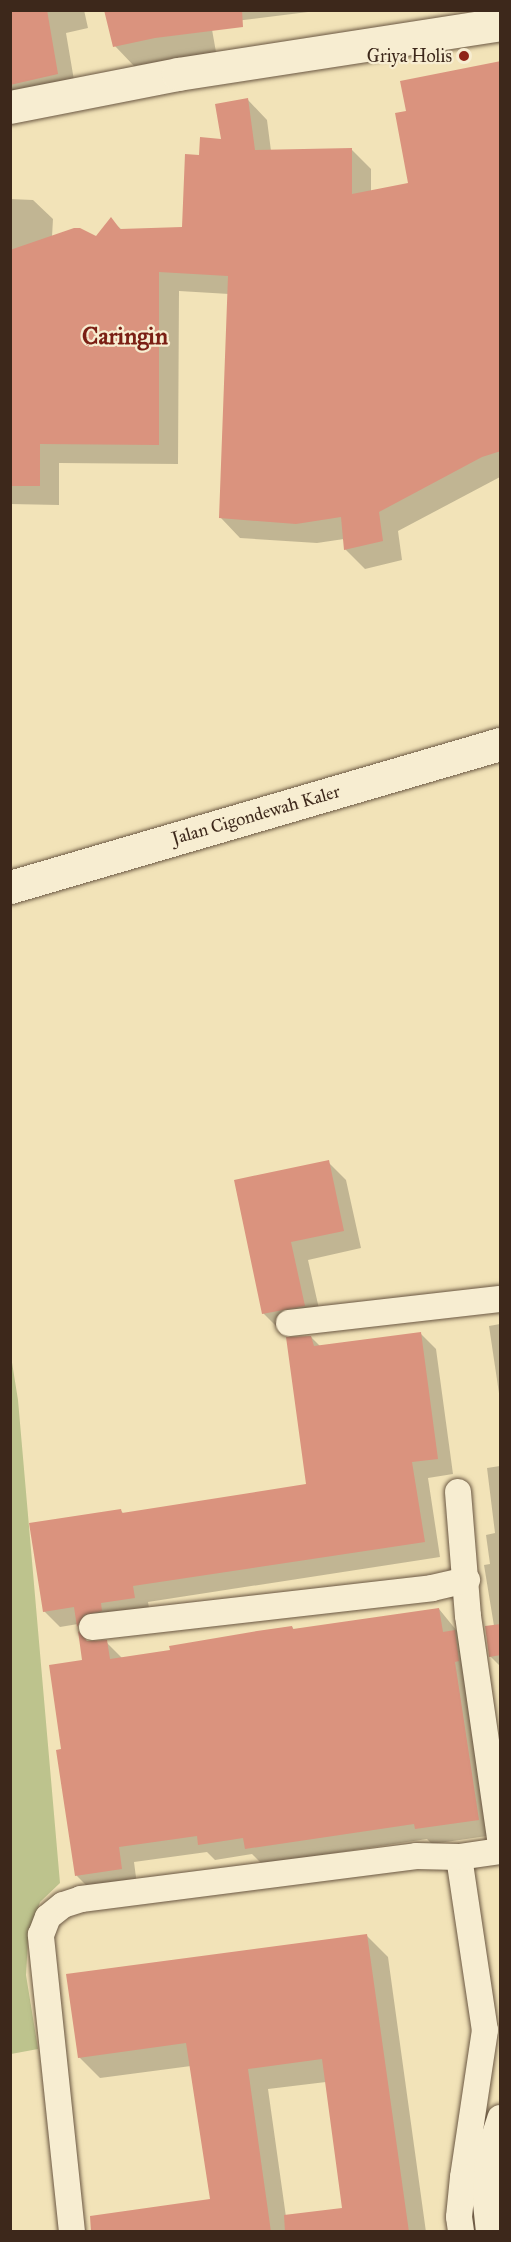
<!DOCTYPE html>
<style>
body{margin:0}
#map{position:relative;width:511px;height:2242px;overflow:hidden;background:#f2e3b8;font-family:"IM FELL Great Primer",serif}
div>[style]{position:absolute}
[style*='--x']{left:calc(var(--x)*1px);top:calc(var(--y)*1px);width:calc(var(--w)*1px);rotate:calc(var(--a)*1deg)}
.green>*{inset:0;background:#bdc38d}
.shadow>*{inset:0;background:#0003}
.building>*{inset:0;background:#da937e}
.roads{filter:drop-shadow(0 0 2px #6a5742) drop-shadow(0 0 2px #6a5742)}
.minor>*{height:26px;margin:-13px;padding:0 13px;transform-origin:13px;border-radius:13px;background:#f7edd1}
.secondary>*{height:33px;margin:-16.5px;padding:0 16.5px;transform-origin:16.5px;border-radius:16.5px;background:#f7edd1}
.dots>*{width:16px;height:16px;translate:-50% -50%;box-sizing:border-box;border:3px solid #f7edd1;border-radius:50%}
span{translate:-50% -50%;white-space:nowrap;text-align:center;line-height:1.15;-webkit-text-stroke:4.5px #f7edd1;paint-order:stroke}
.poi-label{font-size:18px;color:#3d281b}
.right{translate:-100% -50%;text-align:right}
.street-label{font-size:18px;color:#3d281b}
.district-label{font-size:24px;color:#7a1f14;font-weight:700}
.frame{position:absolute;inset:0;border:12px solid #3d281b;pointer-events:none}
</style>
<div id="map">
<div class="green">
<div style="clip-path:polygon(10px 1350px,18px 1400px,60px 1883px,40px 1902px,28px 1940px,26px 1975px,38px 2049px,11px 2054px)"></div>
</div>
<div class="shadow">
<div style="clip-path:polygon(10px 10px,84px 10px,88px 28px,66px 33px,76px 92px,10px 107px)"></div>
<div style="clip-path:polygon(107px 10px,324px 10px,211px 24px,216px 52px,134px 66px,115px 46px)"></div>
<div style="clip-path:polygon(500px 63px,500px 477px,398px 531px,402px 560px,365px 569px,345px 549px,344px 539px,317px 543px,240px 538px,221px 518px,229px 294px,179px 291px,178px 464px,59px 463px,59px 505px,10px 504px,10px 199px,33px 200px,53px 219px,52px 237px,97px 238px,111px 220px,122px 230px,183px 228px,201px 157px,223px 141px,248px 100px,267px 120px,271px 151px,351px 149px,371px 169px,371px 192px,410px 184px,408px 112px)"></div>
<div style="clip-path:polygon(328px 1162px,346px 1180px,361px 1248px,308px 1260px,322px 1322px,281px 1331px,263px 1313px,235px 1182px)"></div>
<div style="clip-path:polygon(500px 1324px,500px 1400px,489px 1326px)"></div>
<div style="clip-path:polygon(420px 1333px,436px 1349px,453px 1474px,428px 1478px,440px 1557px,148px 1602px,150px 1614px,100px 1630px,94px 1641px,78px 1624px,60px 1627px,44px 1611px,121px 1511px,124px 1514px,308px 1485px,311px 1337px,320px 1346px)"></div>
<div style="clip-path:polygon(500px 1466px,500px 1666px,490px 1656px,494px 1626px,484px 1565px,490px 1564px,486px 1535px,495px 1533px,487px 1468px)"></div>
<div style="clip-path:polygon(439px 1609px,470px 1647px,494px 1835px,432px 1844px,427px 1839px,262px 1864px,252px 1854px,215px 1860px,207px 1852px,134px 1862px,137px 1885px,92px 1891px,77px 1876px,84px 1661px,87px 1642px,106px 1642px,122px 1658px,171px 1652px,292px 1627px,295px 1631px)"></div>
<div style="clip-path:polygon(evenodd,367px 1936px,388px 1957px,426px 2232px,118px 2232px,212px 2200px,191px 2066px,100px 2078px,79px 2057px,367px 1936px,326px 2082px,344px 2209px,286px 2217px,268px 2089px,326px 2082px)"></div>
</div>
<div class="building">
<div style="clip-path:polygon(10px 10px,47px 10px,58px 74px,10px 85px)"></div>
<div style="clip-path:polygon(104px 10px,242px 10px,243px 27px,155px 38px,113px 47px)"></div>
<div style="clip-path:polygon(501px 61px,501px 451px,482px 457px,379px 512px,383px 541px,344px 550px,341px 517px,296px 524px,219px 518px,228px 276px,159px 272px,159px 445px,40px 444px,40px 486px,10px 486px,10px 250px,74px 228px,80px 228px,96px 236px,111px 217px,120px 229px,182px 227px,185px 154px,199px 155px,200px 137px,221px 139px,215px 104px,248px 98px,255px 150px,352px 148px,352px 194px,408px 183px,395px 113px,406px 111px,400px 81px)"></div>
<div style="clip-path:polygon(329px 1160px,344px 1231px,291px 1242px,305px 1306px,262px 1314px,234px 1180px)"></div>
<div style="clip-path:polygon(421px 1332px,438px 1459px,412px 1462px,425px 1542px,133px 1586px,135px 1598px,101px 1603px,102px 1611px,84px 1615px,77px 1627px,74px 1607px,43px 1612px,29px 1523px,121px 1509px,122px 1513px,306px 1484px,286px 1337px,311px 1336px,314px 1346px)"></div>
<div style="clip-path:polygon(439px 1608px,443px 1632px,455px 1630px,459px 1661px,455px 1662px,479px 1820px,415px 1829px,414px 1824px,245px 1849px,243px 1838px,198px 1845px,197px 1836px,119px 1847px,122px 1869px,75px 1876px,56px 1750px,61px 1749px,49px 1665px,82px 1660px,78px 1631px,87px 1641px,107px 1640px,110px 1659px,170px 1650px,169px 1646px,257px 1631px,292px 1626px,293px 1629px)"></div>
<div style="clip-path:polygon(501px 1624px,501px 1655px,489px 1657px,485px 1626px)"></div>
<div style="clip-path:polygon(367px 1934px,409px 2232px,285px 2232px,284px 2215px,342px 2208px,322px 2059px,248px 2069px,271px 2232px,91px 2232px,90px 2216px,210px 2199px,186px 2043px,78px 2058px,66px 1974px)"></div>
</div>
<div class="roads">
<div class="minor">
<div style="--x:289;--y:1323;--w:212;--a:-6.5"></div>
<div style="--x:458;--y:1492;--w:124;--a:85.4"></div>
<div style="--x:468;--y:1616;--w:225;--a:81.8"></div>
<div style="--x:92;--y:1627;--w:342;--a:-6.5"></div>
<div style="--x:432;--y:1588;--w:36;--a:-13"></div>
<div style="--x:459;--y:1857;--w:175;--a:81.5"></div>
<div style="--x:485;--y:2030;--w:149;--a:98.5"></div>
<div style="--x:463;--y:2177;--w:40;--a:95.7"></div>
<div style="--x:459;--y:2217;--w:15;--a:82"></div>
<div style="--x:72;--y:2232;--w:299;--a:-96"></div>
<div style="--x:41;--y:1935;--w:19;--a:-69"></div>
<div style="--x:48;--y:1917;--w:19;--a:-39"></div>
<div style="--x:63;--y:1905;--w:19;--a:-18"></div>
<div style="--x:81;--y:1899;--w:338;--a:-7.3"></div>
<div style="--x:416;--y:1856;--w:43;--a:1.3"></div>
<div style="--x:459;--y:1857;--w:41;--a:-8.3"></div>
<div style="--x:489;--y:2232;--w:30;--a:-96"></div>
<div style="--x:486;--y:2202;--w:46;--a:-87.5"></div>
<div style="--x:488;--y:2156;--w:40;--a:-72"></div>
</div>
<div class="secondary">
<div style="--x:10;--y:107;--w:171;--a:-11.1"></div>
<div style="--x:178;--y:74;--w:326;--a:-8.8"></div>
<div style="--x:10;--y:887;--w:510;--a:-16.27"></div>
</div>
</div>
<div class="dots">
<div style="left:464px;top:56px;background:#8f2418"></div>
</div>
<div class="poi-label">
<span class="right" style="left:452px;top:56px">Griya Holis</span>
</div>
<div class="street-label">
<span style="left:256px;top:815px;rotate:-16deg">Jalan Cigondewah Kaler</span>
</div>
<div class="district-label">
<span style="left:125px;top:337px">Caringin</span>
</div>
<div class="frame"></div>
</div>
